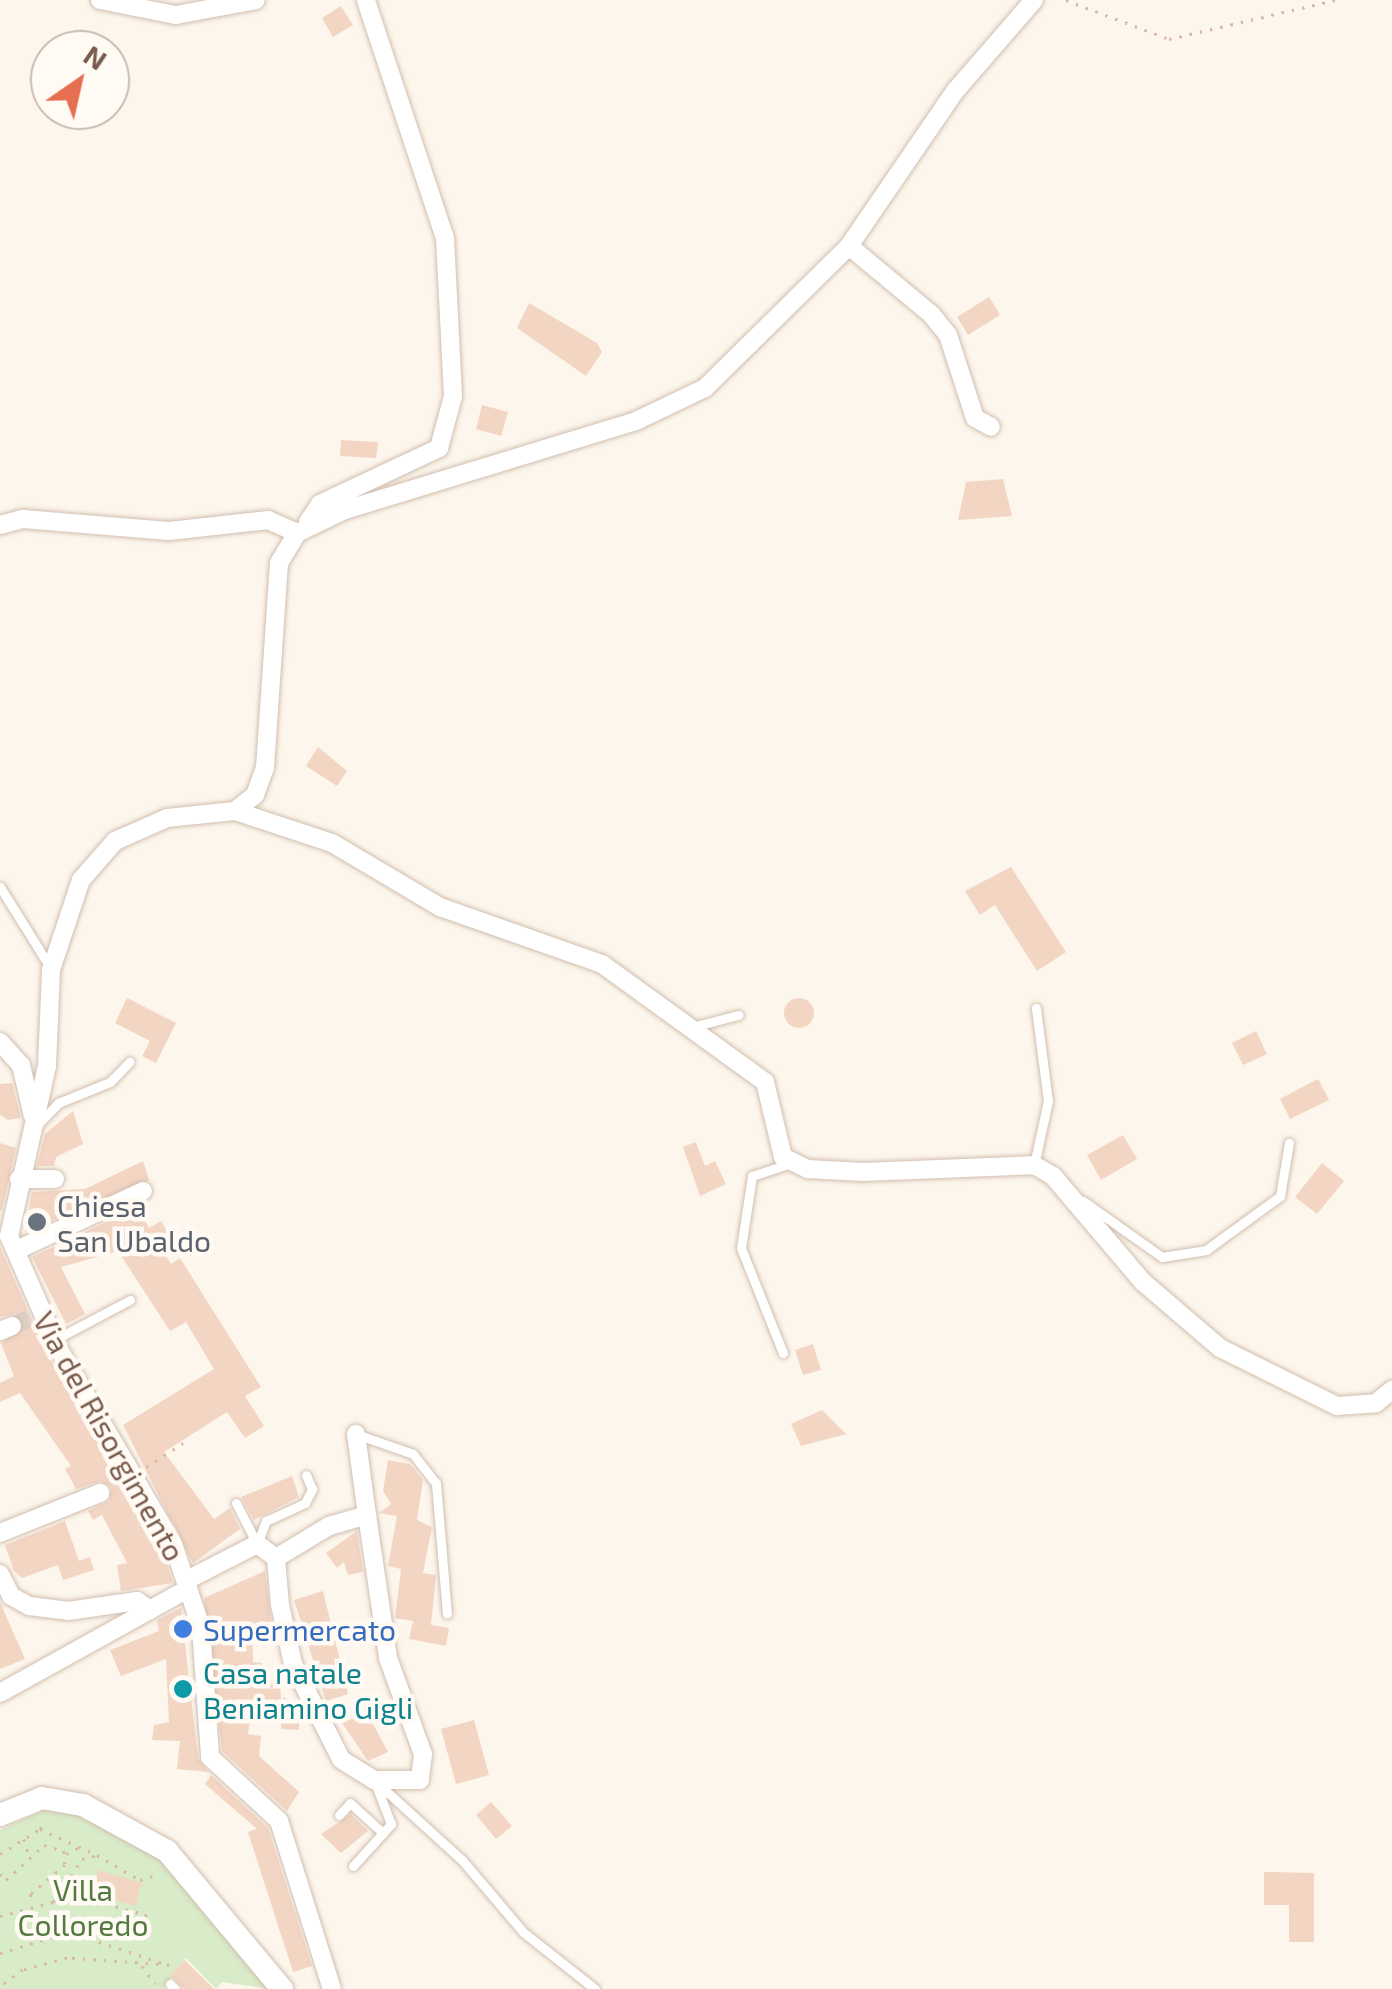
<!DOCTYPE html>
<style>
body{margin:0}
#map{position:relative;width:1392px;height:1989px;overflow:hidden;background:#fdf6ec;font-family:"Exo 2",sans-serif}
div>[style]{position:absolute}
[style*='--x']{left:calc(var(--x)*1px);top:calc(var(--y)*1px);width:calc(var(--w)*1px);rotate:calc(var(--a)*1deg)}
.green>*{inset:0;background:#d8ecc9}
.building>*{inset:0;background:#f3d5c3}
.round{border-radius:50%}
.minor-tunnel>*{height:18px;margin-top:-9px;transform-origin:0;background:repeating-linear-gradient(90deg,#dcd0c4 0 18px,transparent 0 27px)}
.path>*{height:2.5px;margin-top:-1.25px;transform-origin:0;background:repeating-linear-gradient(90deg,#d9b8a5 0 2.5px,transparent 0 10.5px)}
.roads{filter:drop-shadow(0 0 2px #d1beb0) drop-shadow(0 0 2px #d1beb0)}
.service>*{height:9px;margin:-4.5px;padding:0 4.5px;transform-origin:4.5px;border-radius:4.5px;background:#fff}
.minor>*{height:18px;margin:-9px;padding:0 9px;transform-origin:9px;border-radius:9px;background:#fff}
.tertiary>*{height:22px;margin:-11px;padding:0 11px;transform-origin:11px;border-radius:11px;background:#fff}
.dots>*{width:28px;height:28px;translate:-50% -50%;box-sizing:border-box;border:5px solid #fffaf3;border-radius:50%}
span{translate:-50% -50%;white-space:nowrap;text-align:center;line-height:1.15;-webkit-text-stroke:9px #fffaf3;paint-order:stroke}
.worship-label{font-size:30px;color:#5b616d}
.left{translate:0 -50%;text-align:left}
.street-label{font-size:30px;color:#7a5c4d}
.shop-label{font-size:30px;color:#366cbe}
.culture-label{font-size:30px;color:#0d838f}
.park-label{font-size:30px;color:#537a41}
.north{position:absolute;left:30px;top:30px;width:100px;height:100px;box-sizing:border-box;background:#fffaf3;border:2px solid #cabbb1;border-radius:50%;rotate:34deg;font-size:28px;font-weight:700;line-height:40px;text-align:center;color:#7a5c4d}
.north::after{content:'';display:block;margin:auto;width:35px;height:45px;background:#e76f51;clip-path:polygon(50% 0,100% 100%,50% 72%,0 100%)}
</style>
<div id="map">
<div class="green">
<div style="clip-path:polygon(46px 1809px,79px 1813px,165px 1858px,270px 1989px,222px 1982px,216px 1989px,186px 1958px,163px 1989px,0 1989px,0 1830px)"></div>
</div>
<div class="building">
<div style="clip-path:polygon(341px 6px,353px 25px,333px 37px,322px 18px)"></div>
<div style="clip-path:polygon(989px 297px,1000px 315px,968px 335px,957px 317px)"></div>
<div style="clip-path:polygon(529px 303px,597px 343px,602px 352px,586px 376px,517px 328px)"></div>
<div style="clip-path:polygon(482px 405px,508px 412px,501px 436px,476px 429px)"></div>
<div style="clip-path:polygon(341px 440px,378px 442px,376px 458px,340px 456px)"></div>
<div style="clip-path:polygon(1003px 479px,1012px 516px,958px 520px,966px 482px)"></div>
<div style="clip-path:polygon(318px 747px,347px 771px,337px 786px,306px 766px)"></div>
<div style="clip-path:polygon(1011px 867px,1066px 952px,1037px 971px,995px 905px,980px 915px,965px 891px)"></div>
<div class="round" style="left:784px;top:998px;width:30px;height:30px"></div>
<div style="clip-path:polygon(127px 998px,176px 1023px,156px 1063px,142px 1056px,150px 1041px,115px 1023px)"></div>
<div style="clip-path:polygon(1256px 1031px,1267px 1054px,1243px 1065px,1232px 1043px)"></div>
<div style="clip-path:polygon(1318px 1079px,1329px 1100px,1290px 1119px,1280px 1099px)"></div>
<div style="clip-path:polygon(12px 1083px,21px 1118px,8px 1120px,0 1115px,0 1084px)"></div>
<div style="clip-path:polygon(73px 1111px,83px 1144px,56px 1157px,54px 1166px,37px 1166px,45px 1134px)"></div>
<div style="clip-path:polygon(1123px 1135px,1137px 1159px,1101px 1180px,1087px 1155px)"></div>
<div style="clip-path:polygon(696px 1142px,705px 1166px,715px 1161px,726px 1184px,700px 1196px,683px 1147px)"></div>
<div style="clip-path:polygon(0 1143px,16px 1148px,2px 1211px,0 1211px)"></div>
<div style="clip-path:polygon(143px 1161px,149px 1180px,25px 1232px,32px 1192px,85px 1189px)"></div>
<div style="clip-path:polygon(1322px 1163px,1344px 1181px,1317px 1214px,1295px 1197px)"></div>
<div style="clip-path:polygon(138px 1207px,149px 1228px,161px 1221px,169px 1234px,156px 1241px,171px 1264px,180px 1258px,261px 1387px,245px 1396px,264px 1426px,245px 1438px,227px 1412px,164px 1452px,214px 1519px,230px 1508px,240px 1529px,193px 1563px,123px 1425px,214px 1369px,186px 1322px,170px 1331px,118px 1251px,61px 1267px,85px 1314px,66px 1324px,32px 1257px)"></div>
<div style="clip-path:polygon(0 1247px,47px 1354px,162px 1549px,173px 1583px,121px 1591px,117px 1565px,127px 1563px,102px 1515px,93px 1520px,88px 1511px,109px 1501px,111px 1488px,101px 1481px,76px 1489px,65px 1469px,71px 1466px,20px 1393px,0 1402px,0 1383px,14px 1376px,1px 1343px,24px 1327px,15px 1314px,0 1317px)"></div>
<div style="clip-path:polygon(813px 1344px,821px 1370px,803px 1375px,795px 1350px)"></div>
<div style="clip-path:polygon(822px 1410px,846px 1434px,801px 1446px,791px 1424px)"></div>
<div style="clip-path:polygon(388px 1460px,410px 1464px,423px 1480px,417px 1520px,432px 1527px,423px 1573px,436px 1575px,431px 1625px,449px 1628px,446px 1646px,409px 1639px,413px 1621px,395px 1618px,401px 1569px,388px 1566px,397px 1516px,379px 1513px,391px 1504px,383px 1491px)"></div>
<div style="clip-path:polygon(292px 1476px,299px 1497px,254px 1520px,241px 1497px)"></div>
<div style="clip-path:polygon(65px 1521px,79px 1561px,90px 1557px,94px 1570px,63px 1580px,58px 1565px,22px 1578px,14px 1571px,5px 1545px)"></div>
<div style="clip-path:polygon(357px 1531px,363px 1572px,348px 1575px,344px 1562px,337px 1568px,326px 1553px)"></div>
<div style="clip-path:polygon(265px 1571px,272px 1626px,252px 1625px,253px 1662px,262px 1663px,261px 1684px,280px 1683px,281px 1701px,253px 1701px,248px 1734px,261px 1736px,259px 1756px,299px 1792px,287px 1811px,222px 1751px,204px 1598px)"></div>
<div style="clip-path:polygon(323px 1591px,348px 1694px,326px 1701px,294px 1600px)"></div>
<div style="clip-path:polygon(0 1602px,25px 1659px,0 1669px)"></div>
<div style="clip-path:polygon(181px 1608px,198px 1758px,208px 1772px,177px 1769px,180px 1741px,152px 1740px,154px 1725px,169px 1722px,166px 1659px,121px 1676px,110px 1650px,159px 1631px,157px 1620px)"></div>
<div style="clip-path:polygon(283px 1697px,300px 1705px,299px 1730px,281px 1729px)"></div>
<div style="clip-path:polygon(367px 1713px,388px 1752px,368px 1761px,342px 1723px)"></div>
<div style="clip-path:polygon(474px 1720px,489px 1775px,456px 1784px,441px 1729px)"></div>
<div style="clip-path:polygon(211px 1775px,268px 1828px,312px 1966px,293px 1972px,248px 1832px,257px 1829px,205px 1784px)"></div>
<div style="clip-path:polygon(491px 1802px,512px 1826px,496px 1839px,476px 1815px)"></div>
<div style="clip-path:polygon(351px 1814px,368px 1831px,341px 1853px,321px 1834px)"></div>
<div style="clip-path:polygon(98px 1870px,142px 1883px,135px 1906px,91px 1893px)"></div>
<div style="clip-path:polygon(1264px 1872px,1314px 1873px,1314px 1942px,1289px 1942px,1289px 1905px,1264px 1905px)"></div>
<div style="clip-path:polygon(185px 1960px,214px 1989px,184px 1989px,170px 1975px)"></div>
</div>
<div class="minor-tunnel">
<div style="--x:12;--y:1326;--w:24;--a:-22"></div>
</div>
<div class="path">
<div style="--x:1066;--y:0;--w:110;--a:20.7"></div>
<div style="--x:1169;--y:39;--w:171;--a:-13.2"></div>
<div style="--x:146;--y:1467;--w:44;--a:-33"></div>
<div style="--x:40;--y:1829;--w:10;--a:-53"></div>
<div style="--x:24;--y:1839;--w:17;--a:73"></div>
<div style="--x:0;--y:1854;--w:47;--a:-32"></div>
<div style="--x:40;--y:1829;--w:60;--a:24.4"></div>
<div style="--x:66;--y:1854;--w:18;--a:-27"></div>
<div style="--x:0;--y:1874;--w:8;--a:45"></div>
<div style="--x:6;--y:1880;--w:52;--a:-42.6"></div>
<div style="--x:44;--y:1845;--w:21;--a:17"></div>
<div style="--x:64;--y:1851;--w:14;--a:86"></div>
<div style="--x:65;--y:1865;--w:45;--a:139.5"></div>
<div style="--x:31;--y:1894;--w:11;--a:95"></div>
<div style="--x:65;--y:1892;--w:85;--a:15.7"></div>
<div style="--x:147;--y:1915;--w:51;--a:149.4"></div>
<div style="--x:0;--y:1916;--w:55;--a:-14.8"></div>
<div style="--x:53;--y:1902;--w:52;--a:-56"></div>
<div style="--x:82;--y:1859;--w:16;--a:-15"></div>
<div style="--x:97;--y:1855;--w:50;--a:30.2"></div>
<div style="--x:140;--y:1880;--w:20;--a:-18"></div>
<div style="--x:0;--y:1953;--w:72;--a:-16.9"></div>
<div style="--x:69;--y:1932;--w:105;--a:18.3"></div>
<div style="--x:169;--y:1965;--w:102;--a:-176.1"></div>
<div style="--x:67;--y:1958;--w:46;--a:164.7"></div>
<div style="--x:23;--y:1970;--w:29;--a:144"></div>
<div style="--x:142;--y:1966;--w:22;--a:54"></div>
</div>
<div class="roads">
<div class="service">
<div style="--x:0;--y:887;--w:94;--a:58"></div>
<div style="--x:692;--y:1027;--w:48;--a:-14.6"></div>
<div style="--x:38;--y:1124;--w:29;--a:-46"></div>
<div style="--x:58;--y:1103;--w:56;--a:-22"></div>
<div style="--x:110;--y:1082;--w:28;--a:-46"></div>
<div style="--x:1034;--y:1165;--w:66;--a:-77.7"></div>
<div style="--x:1048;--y:1101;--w:94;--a:-97.4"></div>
<div style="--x:1083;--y:1201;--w:97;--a:35.3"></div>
<div style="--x:1162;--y:1257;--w:45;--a:-9"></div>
<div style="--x:1206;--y:1250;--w:92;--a:-36.1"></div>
<div style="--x:1280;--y:1196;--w:54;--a:-80.4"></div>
<div style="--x:54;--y:1340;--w:86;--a:-27.8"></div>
<div style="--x:783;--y:1353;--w:113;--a:-111.8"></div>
<div style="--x:741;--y:1248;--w:73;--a:-81.3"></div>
<div style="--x:752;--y:1176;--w:41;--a:-18.4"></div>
<div style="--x:356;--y:1434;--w:60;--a:19.3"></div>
<div style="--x:413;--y:1454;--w:37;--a:52"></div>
<div style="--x:436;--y:1483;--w:131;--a:85.2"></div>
<div style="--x:236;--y:1503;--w:46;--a:62.9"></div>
<div style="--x:257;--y:1544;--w:25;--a:-69"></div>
<div style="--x:266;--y:1521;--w:43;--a:-24.8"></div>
<div style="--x:305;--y:1503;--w:16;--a:-63"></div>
<div style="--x:312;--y:1489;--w:15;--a:-113"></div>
<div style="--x:339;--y:1815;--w:16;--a:-47"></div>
<div style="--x:350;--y:1803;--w:45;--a:42.3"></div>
<div style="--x:353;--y:1866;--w:57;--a:-47.9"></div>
<div style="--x:391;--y:1824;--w:47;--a:-111.1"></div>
<div style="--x:374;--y:1780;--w:119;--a:42.3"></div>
<div style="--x:462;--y:1860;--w:94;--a:49.7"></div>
<div style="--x:523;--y:1932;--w:92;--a:38.4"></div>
<div style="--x:170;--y:1984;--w:7;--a:45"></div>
</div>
<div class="minor">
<div style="--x:100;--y:0;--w:77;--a:11.2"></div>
<div style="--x:176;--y:15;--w:81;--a:-10.6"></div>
<div style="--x:849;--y:246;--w:107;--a:39.7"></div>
<div style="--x:931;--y:314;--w:27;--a:51"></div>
<div style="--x:948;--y:335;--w:87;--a:72"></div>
<div style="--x:975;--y:418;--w:18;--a:29"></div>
<div style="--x:308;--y:522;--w:22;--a:-56"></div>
<div style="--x:320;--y:504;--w:132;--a:-25.2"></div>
<div style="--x:439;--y:448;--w:54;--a:-74.9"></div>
<div style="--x:453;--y:396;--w:158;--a:-92.9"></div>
<div style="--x:445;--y:238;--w:251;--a:-108.4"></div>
<div style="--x:0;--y:525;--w:24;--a:-15"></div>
<div style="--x:23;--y:519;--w:146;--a:4.7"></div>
<div style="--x:169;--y:531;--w:100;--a:-6.3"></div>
<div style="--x:268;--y:520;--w:32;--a:24"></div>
<div style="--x:235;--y:811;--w:102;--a:18.3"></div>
<div style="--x:332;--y:843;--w:126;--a:30.7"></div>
<div style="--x:440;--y:907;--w:172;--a:19.4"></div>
<div style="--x:602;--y:964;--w:201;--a:35.9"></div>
<div style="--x:765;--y:1082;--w:77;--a:76.5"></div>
<div style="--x:783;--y:1157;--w:28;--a:26"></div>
<div style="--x:808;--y:1169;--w:55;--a:3.1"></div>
<div style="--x:863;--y:1172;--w:171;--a:-2.3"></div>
<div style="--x:1034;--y:1165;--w:22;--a:30"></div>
<div style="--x:1053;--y:1176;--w:139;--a:49.7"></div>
<div style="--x:1143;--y:1282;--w:101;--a:40.6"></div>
<div style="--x:1220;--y:1348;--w:131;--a:26.4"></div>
<div style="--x:1337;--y:1406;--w:39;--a:-4"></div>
<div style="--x:1376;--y:1403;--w:21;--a:-39"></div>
<div style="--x:0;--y:1042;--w:31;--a:48"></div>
<div style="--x:21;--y:1065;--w:52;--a:76.8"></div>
<div style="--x:19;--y:1179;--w:36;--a:0"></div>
<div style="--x:9;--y:1236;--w:174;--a:-77.4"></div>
<div style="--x:47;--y:1066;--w:96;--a:-87.6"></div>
<div style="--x:51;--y:970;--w:95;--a:-71.6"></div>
<div style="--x:81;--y:880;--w:52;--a:-48.9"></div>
<div style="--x:115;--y:841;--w:57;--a:-23.9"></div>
<div style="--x:167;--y:818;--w:68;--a:-5.9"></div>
<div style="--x:235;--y:811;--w:26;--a:-39"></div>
<div style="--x:255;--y:795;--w:29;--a:-70"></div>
<div style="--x:265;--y:768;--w:205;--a:-86.1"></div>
<div style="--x:279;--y:563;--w:35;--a:-59"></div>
<div style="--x:297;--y:533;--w:53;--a:-25.6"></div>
<div style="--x:345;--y:510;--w:304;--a:-17"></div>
<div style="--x:636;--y:421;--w:76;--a:-25.6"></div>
<div style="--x:705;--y:388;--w:202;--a:-44.6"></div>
<div style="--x:849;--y:246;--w:189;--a:-55.6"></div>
<div style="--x:956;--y:90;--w:119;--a:-49.1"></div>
<div style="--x:9;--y:1236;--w:122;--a:66.4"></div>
<div style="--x:58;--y:1348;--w:227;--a:59.6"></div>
<div style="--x:173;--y:1544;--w:88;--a:71.4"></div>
<div style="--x:201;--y:1627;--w:130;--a:86"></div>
<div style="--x:210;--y:1757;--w:94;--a:42.8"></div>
<div style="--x:279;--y:1821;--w:176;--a:72.5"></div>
<div style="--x:17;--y:1250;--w:139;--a:-25.1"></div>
<div style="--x:0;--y:1331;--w:13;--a:-23"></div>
<div style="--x:356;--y:1434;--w:82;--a:82.3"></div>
<div style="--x:367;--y:1515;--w:145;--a:81.6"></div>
<div style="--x:388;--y:1658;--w:102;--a:70"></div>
<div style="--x:423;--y:1754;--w:26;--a:97"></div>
<div style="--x:420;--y:1780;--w:46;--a:180"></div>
<div style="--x:374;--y:1780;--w:39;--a:-148"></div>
<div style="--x:341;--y:1759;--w:106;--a:-116.8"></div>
<div style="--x:293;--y:1664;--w:60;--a:-102.4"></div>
<div style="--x:280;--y:1605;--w:47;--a:-94.9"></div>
<div style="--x:276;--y:1558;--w:62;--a:-31.1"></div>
<div style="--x:329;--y:1526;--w:40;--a:-16"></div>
<div style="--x:0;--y:1533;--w:108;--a:-21.8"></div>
<div style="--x:0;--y:1574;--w:25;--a:63"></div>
<div style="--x:11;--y:1596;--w:21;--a:29"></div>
<div style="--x:29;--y:1606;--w:39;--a:7"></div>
<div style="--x:68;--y:1611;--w:70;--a:-8.2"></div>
<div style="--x:137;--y:1601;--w:16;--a:35"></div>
<div style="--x:187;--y:1580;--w:79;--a:-27.2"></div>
<div style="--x:257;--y:1544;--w:24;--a:36"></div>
<div style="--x:0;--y:1693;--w:215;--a:-29"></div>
</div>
<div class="tertiary">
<div style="--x:0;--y:1815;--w:45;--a:-22"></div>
<div style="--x:42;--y:1798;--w:42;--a:9.7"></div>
<div style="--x:83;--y:1805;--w:96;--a:28.7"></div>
<div style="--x:167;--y:1851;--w:180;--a:50.2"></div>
</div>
</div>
<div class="dots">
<div style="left:37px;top:1222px;background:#6b7280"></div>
<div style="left:183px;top:1629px;background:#3f7fe0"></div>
<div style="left:183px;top:1689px;background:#0f9aa8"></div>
</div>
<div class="worship-label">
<span class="left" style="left:57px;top:1222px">Chiesa<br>San Ubaldo</span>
</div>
<div class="street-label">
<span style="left:110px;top:1436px;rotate:61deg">Via del Risorgimento</span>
</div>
<div class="shop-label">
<span class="left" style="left:203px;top:1629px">Supermercato</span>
</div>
<div class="culture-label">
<span class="left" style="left:203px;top:1689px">Casa natale<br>Beniamino Gigli</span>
</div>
<div class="park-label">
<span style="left:83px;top:1906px">Villa<br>Colloredo</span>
</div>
<div class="north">N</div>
</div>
